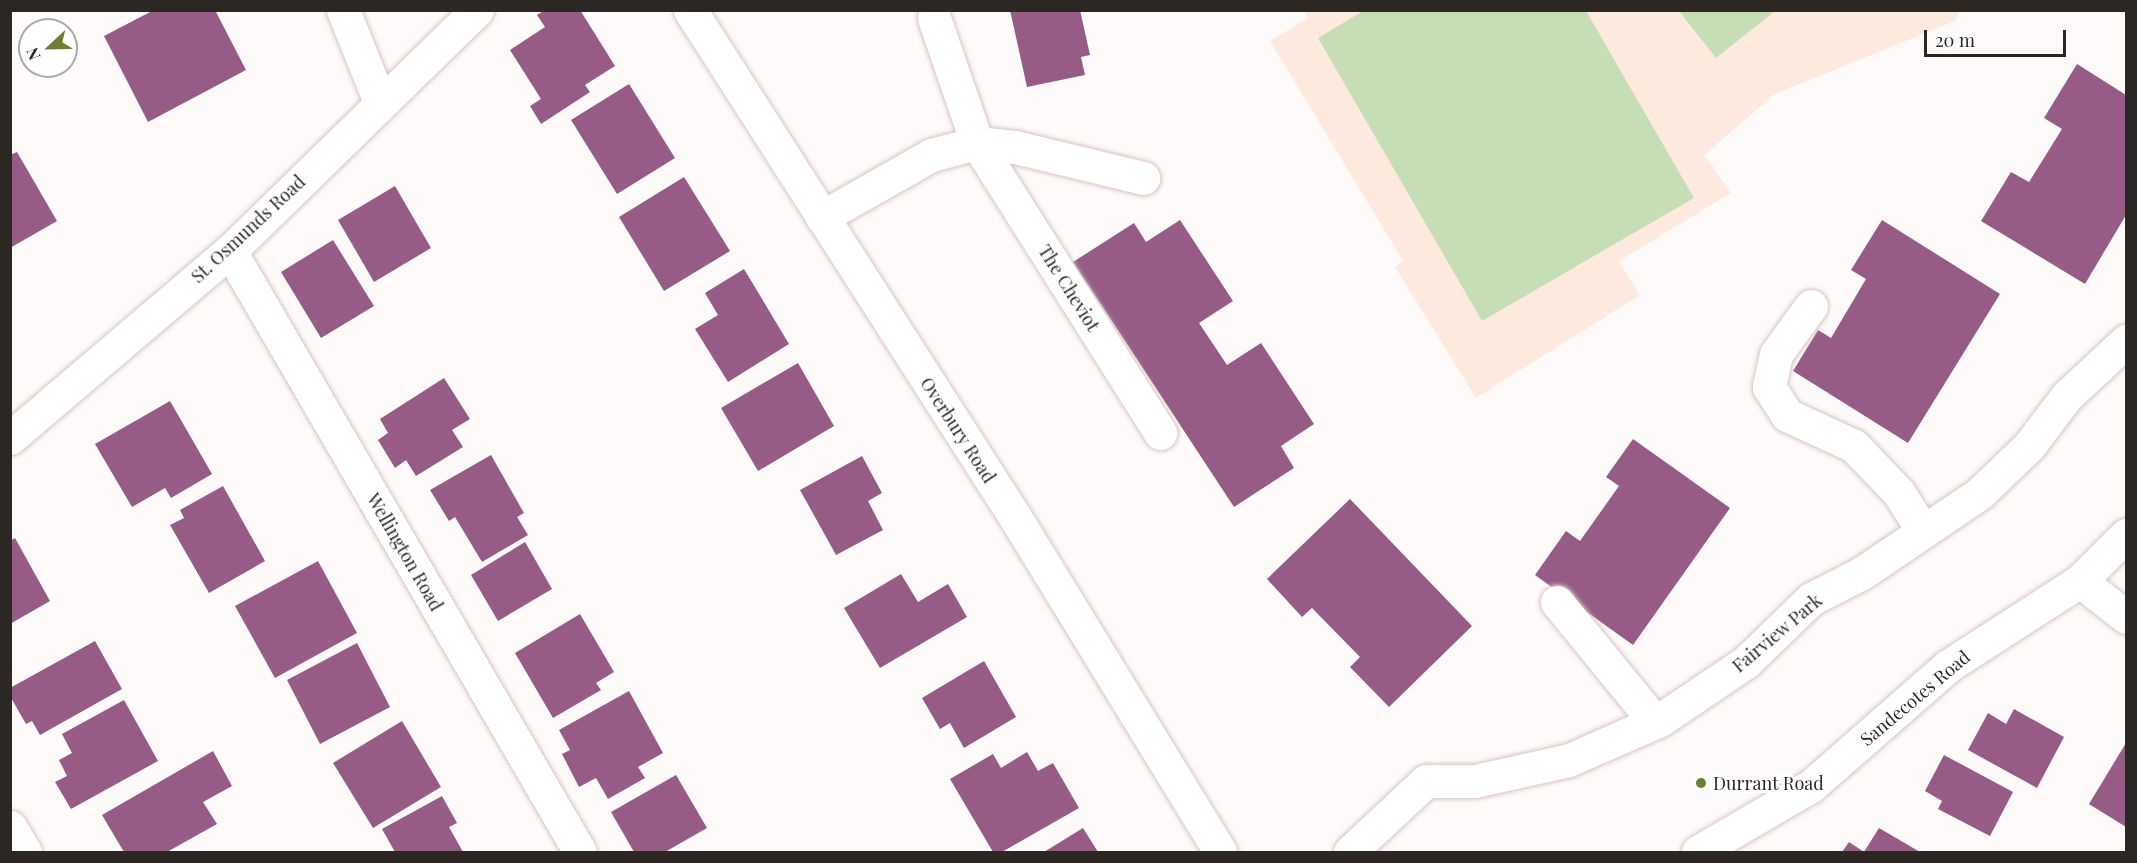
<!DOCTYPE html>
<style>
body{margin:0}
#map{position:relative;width:2137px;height:863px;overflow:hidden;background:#fefaf9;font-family:"Playfair Display",serif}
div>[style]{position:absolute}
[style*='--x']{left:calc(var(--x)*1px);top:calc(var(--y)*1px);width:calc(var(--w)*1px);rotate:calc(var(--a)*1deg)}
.built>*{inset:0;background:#fee9df}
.green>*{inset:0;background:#c6deb5}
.building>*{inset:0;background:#965c85}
.roads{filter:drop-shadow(0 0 2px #d7c5bd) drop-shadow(0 0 2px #d7c5bd)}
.minor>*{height:33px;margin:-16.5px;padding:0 16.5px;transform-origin:16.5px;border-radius:16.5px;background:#fff}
.dots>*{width:16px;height:16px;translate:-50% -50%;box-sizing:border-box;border:3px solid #fff;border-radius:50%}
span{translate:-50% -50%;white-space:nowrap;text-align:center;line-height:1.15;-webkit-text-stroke:6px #fff;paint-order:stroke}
.street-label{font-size:18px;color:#2d2723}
.poi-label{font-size:18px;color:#2d2723}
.left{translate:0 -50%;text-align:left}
.frame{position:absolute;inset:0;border:12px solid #2d2723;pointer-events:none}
.north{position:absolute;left:18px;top:18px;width:60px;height:60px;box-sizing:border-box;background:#fff;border:2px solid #aba9a7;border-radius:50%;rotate:248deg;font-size:16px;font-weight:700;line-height:24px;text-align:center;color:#2d2723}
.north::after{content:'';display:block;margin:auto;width:21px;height:27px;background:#6c8031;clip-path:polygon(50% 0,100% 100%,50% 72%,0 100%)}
.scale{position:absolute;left:1924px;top:30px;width:142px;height:27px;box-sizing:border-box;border:3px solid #2d2723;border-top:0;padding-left:8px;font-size:18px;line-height:21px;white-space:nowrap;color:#2d2723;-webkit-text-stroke:4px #fff;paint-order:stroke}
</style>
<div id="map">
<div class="built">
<div style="clip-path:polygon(1303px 10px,1959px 11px,1955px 21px,1775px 94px,1704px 155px,1731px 193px,1619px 261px,1640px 295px,1476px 398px,1395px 267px,1403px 261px,1270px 41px,1308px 18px)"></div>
</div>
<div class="green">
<div style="clip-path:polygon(1365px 10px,1586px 11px,1694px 198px,1482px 321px,1318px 38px)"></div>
<div style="clip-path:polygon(1679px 11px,1775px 11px,1716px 58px)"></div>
</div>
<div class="building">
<div style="clip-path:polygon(154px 10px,215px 10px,246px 70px,148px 122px,104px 36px)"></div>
<div style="clip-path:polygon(545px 10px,580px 10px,615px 66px,585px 85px,590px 92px,541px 124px,530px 106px,541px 99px,510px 50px,545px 27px,537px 15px)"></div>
<div style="clip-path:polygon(1010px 10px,1080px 10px,1090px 55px,1081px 57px,1085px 75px,1027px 87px)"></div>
<div style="clip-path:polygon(2077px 64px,2126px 95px,2126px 215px,2085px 284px,1981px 221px,2011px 172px,2029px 182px,2062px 129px,2044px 118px)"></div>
<div style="clip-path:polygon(629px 84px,675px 158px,617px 194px,571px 120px)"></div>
<div style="clip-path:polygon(17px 152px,57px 221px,10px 248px,10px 155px)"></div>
<div style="clip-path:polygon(684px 177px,730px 251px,664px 291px,619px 217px)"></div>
<div style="clip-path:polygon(395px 186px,431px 248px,374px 282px,338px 220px)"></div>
<div style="clip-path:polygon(1180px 220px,1233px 301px,1199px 323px,1227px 365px,1261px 343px,1314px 424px,1281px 446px,1294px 468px,1234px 507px,1073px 262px,1134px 223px,1146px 242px)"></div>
<div style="clip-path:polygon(1882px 220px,2000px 294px,1908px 443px,1793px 371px,1818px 330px,1831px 338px,1866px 279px,1851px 270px)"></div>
<div style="clip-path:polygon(333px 240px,374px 306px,321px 338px,281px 272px)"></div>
<div style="clip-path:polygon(744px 269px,789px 344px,728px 382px,695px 329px,718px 315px,705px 293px)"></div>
<div style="clip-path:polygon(798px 363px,834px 426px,758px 471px,721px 408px)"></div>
<div style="clip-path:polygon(444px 378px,470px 419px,452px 430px,463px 447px,416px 476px,406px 460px,395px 468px,378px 440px,388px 433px,380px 419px)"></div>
<div style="clip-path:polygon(170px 401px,212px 474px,171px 498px,165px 488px,132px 507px,95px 444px)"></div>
<div style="clip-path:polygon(1633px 439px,1730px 508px,1633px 645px,1535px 575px,1566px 531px,1580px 541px,1619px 486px,1606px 477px)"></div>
<div style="clip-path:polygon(491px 455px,524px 513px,517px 517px,528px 535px,482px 562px,455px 517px,449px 521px,430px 490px)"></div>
<div style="clip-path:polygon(862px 456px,882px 493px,868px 501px,883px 530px,836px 555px,800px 490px)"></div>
<div style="clip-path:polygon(223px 486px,265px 561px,209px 593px,170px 525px,184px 518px,180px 510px)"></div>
<div style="clip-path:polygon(1350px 499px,1472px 626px,1389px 707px,1350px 667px,1360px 657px,1312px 608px,1302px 617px,1267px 579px)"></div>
<div style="clip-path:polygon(15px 538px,50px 601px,10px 624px,10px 541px)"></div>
<div style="clip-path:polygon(525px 542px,552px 589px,498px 621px,471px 575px)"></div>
<div style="clip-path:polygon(318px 561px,357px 633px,275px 678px,235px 606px)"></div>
<div style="clip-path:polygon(901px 574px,918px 602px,948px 584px,967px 617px,880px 668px,844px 608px)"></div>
<div style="clip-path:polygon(580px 614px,614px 672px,596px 683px,601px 690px,553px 718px,515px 653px)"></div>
<div style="clip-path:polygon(95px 641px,122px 689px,40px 735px,32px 721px,26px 724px,10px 696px,10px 688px)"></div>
<div style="clip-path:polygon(357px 643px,390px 707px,320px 744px,287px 680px)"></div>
<div style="clip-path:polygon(984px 661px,1016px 717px,964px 748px,950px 723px,940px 729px,922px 698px)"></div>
<div style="clip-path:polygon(629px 691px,663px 753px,638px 767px,645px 778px,608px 799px,596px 778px,579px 787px,562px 754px,570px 750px,559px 730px)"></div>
<div style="clip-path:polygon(124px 700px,158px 761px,71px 809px,55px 782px,67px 776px,59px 760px,72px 753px,62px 734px)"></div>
<div style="clip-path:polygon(2014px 709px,2064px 737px,2037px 788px,1968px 750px,1988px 713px,2006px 724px)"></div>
<div style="clip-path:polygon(402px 721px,441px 787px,373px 828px,333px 763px)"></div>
<div style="clip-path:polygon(2126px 743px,2126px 827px,2089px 804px)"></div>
<div style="clip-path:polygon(213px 751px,232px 786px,203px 802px,217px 824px,167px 852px,124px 852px,102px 815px)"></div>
<div style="clip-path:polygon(1027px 752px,1038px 771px,1053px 763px,1079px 808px,1002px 852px,993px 852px,950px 779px,993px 754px,1001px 768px)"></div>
<div style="clip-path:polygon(1944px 755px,2013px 792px,1990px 836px,1938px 809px,1942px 801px,1925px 791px)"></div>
<div style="clip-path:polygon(676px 775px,707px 828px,665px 852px,634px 852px,611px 812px)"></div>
<div style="clip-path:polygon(442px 796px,457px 823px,449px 827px,463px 852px,395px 852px,382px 829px)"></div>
<div style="clip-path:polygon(1083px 828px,1098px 852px,1044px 852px)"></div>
<div style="clip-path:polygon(1879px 828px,1920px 852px,1842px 852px,1849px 842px,1864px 852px)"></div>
</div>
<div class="roads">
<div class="minor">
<div style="--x:343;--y:10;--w:99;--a:68.1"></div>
<div style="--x:690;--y:10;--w:602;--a:57.34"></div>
<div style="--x:1015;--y:517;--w:393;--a:58.5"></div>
<div style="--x:934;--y:18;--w:132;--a:71"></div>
<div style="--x:977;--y:143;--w:343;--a:57.7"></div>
<div style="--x:822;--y:217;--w:125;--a:-29.6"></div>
<div style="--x:931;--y:155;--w:48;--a:-14.6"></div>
<div style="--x:977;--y:143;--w:38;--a:6"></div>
<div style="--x:1015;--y:147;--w:132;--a:13.6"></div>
<div style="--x:230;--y:251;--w:695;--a:59.79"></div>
<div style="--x:1811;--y:306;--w:59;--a:126.1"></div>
<div style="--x:1776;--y:354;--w:34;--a:102"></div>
<div style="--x:1769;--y:387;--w:33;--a:57"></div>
<div style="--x:1787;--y:415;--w:74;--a:24.8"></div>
<div style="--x:1854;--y:446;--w:65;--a:46.2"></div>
<div style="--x:1899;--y:493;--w:45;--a:57.7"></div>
<div style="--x:10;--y:438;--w:289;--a:-40.4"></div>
<div style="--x:230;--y:251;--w:345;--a:-44.3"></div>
<div style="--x:2080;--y:581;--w:58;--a:38"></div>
<div style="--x:1557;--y:602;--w:155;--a:50.8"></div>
<div style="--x:10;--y:827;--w:29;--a:59"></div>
<div style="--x:1350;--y:852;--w:104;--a:-43.1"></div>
<div style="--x:1426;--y:781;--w:49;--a:0"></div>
<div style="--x:1475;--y:781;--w:96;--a:-12.6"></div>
<div style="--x:1569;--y:760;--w:99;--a:-23.7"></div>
<div style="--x:1660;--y:720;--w:104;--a:-34"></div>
<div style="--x:1746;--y:662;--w:91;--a:-44.1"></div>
<div style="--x:1811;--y:599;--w:57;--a:-27"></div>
<div style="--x:1862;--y:573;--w:143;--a:-34.1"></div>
<div style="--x:1980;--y:493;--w:68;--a:-43.8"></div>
<div style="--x:2029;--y:446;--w:63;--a:-52.8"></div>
<div style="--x:2067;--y:396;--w:81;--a:-43"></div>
<div style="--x:1698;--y:852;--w:131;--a:-30.3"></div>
<div style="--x:1811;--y:786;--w:182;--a:-41.2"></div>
<div style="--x:1948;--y:666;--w:157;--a:-32.8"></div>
<div style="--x:2080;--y:581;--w:65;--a:-45"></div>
</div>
</div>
<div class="dots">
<div style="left:1701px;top:783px;background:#6c8031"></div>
</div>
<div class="street-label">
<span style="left:248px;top:229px;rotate:-43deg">St. Osmunds Road</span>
<span style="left:1069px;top:288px;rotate:58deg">The Cheviot</span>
<span style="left:958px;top:430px;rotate:57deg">Overbury Road</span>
<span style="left:405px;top:552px;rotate:60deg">Wellington Road</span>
<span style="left:1777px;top:633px;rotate:-40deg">Fairview Park</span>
<span style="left:1915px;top:698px;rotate:-40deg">Sandecotes Road</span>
</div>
<div class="poi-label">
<span class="left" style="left:1713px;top:783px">Durrant Road</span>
</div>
<div class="frame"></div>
<div class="north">N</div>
<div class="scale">20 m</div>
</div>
